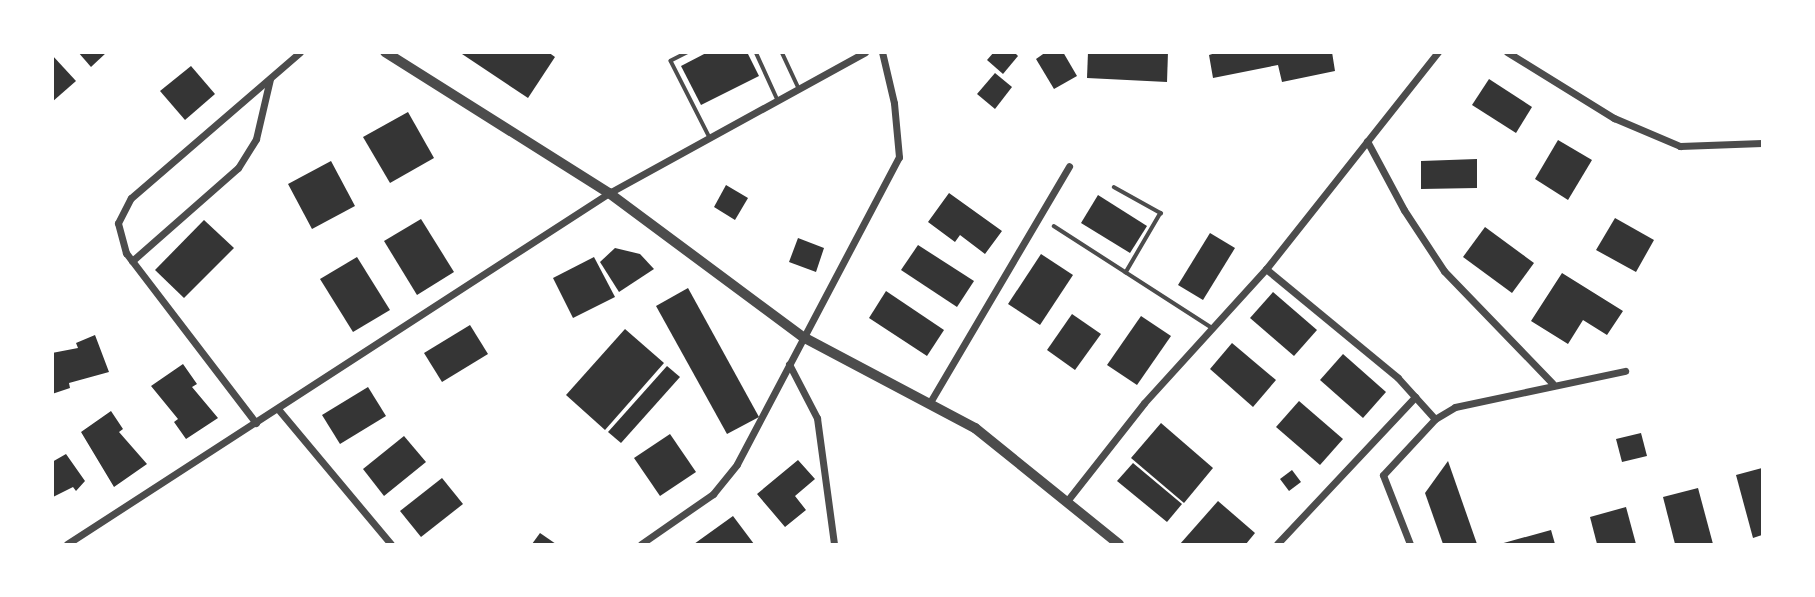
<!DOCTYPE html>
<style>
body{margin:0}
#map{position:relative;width:1815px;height:597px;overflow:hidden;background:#fff;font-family:"Space Grotesk",sans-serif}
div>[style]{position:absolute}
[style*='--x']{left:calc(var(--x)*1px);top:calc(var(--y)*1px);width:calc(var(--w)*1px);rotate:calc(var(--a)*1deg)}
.building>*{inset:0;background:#353535}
.service>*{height:3.5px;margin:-1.75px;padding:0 1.75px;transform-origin:1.75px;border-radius:1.75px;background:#4c4c4c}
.minor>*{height:7px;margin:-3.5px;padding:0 3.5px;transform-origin:3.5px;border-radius:3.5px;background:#4c4c4c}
.tertiary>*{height:10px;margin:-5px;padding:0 5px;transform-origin:5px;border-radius:5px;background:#4c4c4c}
span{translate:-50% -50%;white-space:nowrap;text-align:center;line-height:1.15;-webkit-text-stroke:6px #fff;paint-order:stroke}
.frame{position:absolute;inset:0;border:54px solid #fff;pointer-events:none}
</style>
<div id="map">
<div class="building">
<div style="clip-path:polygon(78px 52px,107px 52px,91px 67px)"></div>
<div style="clip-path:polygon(459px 52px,548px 52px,555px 57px,528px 98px)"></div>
<div style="clip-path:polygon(708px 52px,747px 52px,759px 76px,701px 105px,681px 66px)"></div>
<div style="clip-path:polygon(994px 52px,1014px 52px,1018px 56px,1003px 74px,987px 60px)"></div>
<div style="clip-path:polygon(1046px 52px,1063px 52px,1077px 76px,1054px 89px,1036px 59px)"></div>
<div style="clip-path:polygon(1088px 52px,1168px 52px,1167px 82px,1087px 78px)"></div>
<div style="clip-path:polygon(1219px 52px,1332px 52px,1335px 71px,1282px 82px,1278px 65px,1213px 78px,1209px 55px)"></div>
<div style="clip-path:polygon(52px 55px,76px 81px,52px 102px)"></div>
<div style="clip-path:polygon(191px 66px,215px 94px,185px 120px,160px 91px)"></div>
<div style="clip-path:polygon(995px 73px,1012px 87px,995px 109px,977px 94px)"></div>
<div style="clip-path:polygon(1489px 79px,1532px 107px,1516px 133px,1472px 105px)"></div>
<div style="clip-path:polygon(408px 112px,434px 158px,390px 183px,363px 137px)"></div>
<div style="clip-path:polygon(1558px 140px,1592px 160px,1568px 200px,1535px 179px)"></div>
<div style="clip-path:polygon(1477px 159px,1477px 188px,1421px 189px,1421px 161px)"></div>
<div style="clip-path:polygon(331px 161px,355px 206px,312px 229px,288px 184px)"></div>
<div style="clip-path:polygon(726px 185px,748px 198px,735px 220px,714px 207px)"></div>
<div style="clip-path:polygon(949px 193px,1002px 231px,985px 254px,960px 235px,955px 242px,928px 222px)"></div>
<div style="clip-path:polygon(1098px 195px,1147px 226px,1130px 253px,1081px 223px)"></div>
<div style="clip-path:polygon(1615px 218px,1654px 240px,1636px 272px,1596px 250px)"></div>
<div style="clip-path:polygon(421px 219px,454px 272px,417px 295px,384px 241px)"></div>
<div style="clip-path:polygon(204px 220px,234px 248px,184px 298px,155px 270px)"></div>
<div style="clip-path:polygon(1485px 227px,1534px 263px,1512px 293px,1463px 257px)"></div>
<div style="clip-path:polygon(1210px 233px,1235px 248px,1203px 300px,1178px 285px)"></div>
<div style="clip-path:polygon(798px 238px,824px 248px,816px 272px,789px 262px)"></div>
<div style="clip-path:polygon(918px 245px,974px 281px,957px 307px,901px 270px)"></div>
<div style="clip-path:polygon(615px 248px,640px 254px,654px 269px,619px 292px,600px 262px)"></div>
<div style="clip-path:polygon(1041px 254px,1073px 275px,1040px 325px,1008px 304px)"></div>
<div style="clip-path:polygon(357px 257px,390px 310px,353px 332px,320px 279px)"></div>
<div style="clip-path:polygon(594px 257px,615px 297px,573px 318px,553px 278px)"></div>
<div style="clip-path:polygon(1562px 273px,1623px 311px,1607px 335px,1583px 320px,1568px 344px,1531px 321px)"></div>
<div style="clip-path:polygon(688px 288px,759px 417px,727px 434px,656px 306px)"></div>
<div style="clip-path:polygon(886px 291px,944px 330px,927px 356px,869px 318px)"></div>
<div style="clip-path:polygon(1273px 292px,1317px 330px,1294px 356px,1250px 318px)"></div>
<div style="clip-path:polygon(1072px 314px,1101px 334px,1075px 370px,1047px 350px)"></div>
<div style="clip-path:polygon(1141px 316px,1171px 336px,1137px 385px,1107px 365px)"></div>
<div style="clip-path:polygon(470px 325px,488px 354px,442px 382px,424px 353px)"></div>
<div style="clip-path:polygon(625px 329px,664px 363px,605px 430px,566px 395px)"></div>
<div style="clip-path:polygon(95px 335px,109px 372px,69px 383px,70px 388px,52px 394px,52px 353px,78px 348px,76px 343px)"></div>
<div style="clip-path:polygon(1232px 343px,1276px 380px,1253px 407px,1210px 369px)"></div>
<div style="clip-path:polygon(1343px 354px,1386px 392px,1363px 418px,1320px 380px)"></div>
<div style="clip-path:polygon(183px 364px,197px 384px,192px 387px,218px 418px,186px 439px,174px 422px,178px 419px,151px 386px)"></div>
<div style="clip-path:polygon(667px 366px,680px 377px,621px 443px,608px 432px)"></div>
<div style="clip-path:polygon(368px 387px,386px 416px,340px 444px,322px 415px)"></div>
<div style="clip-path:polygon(1299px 401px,1343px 439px,1320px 465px,1276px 427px)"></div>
<div style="clip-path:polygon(111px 411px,123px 429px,119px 432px,147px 464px,114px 487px,81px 432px)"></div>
<div style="clip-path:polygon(1161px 423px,1213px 468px,1184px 503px,1131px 458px)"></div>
<div style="clip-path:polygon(1641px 433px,1647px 456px,1622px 462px,1616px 439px)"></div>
<div style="clip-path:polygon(670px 434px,696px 472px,660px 496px,634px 458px)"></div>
<div style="clip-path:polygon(404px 436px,426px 462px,384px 496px,363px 469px)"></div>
<div style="clip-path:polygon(66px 454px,85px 481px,76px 491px,73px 487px,53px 497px,52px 504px,52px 462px)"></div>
<div style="clip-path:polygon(798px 460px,815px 479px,795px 496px,806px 510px,785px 527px,757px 494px)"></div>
<div style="clip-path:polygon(1448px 461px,1477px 544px,1443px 544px,1425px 493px)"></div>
<div style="clip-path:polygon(1133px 463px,1182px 504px,1167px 522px,1117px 481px)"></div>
<div style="clip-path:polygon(1762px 468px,1762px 535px,1753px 538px,1736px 475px)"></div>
<div style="clip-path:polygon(1292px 470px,1301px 482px,1289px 491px,1280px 479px)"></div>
<div style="clip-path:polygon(442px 478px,463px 504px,421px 537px,400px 511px)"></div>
<div style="clip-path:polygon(1698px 488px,1713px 544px,1675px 544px,1663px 497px)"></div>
<div style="clip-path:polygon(1218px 501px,1255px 533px,1246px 544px,1180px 544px)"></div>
<div style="clip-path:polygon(1626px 507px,1636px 544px,1597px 544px,1590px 517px)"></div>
<div style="clip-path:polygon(733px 516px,754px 544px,694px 544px)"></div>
<div style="clip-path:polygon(1551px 530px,1555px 544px,1500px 544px)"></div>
<div style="clip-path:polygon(540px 533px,556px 544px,532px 544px)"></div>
</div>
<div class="service">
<div style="--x:689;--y:52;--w:20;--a:153"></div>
<div style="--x:671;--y:61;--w:84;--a:63.1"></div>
<div style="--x:756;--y:52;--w:51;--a:65.5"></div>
<div style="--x:782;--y:52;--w:38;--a:65"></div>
<div style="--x:1114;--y:187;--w:54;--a:29"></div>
<div style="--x:1161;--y:213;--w:69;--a:120.3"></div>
<div style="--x:1054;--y:226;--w:187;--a:32.8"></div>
</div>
<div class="minor">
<div style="--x:1507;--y:52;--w:126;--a:31.7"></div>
<div style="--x:1614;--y:118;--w:72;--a:23"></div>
<div style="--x:1680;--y:146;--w:82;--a:-2.1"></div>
<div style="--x:1367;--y:141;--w:78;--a:61.8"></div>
<div style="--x:1404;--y:210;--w:73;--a:56.7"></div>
<div style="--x:1444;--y:271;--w:156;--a:46"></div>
<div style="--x:132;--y:261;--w:141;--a:-41.3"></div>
<div style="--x:238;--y:168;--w:34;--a:-58"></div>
<div style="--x:256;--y:139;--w:62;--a:-76.9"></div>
<div style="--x:1266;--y:269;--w:277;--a:-51.6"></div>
<div style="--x:789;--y:364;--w:61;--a:62.6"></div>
<div style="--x:817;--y:418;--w:127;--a:82.3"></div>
<div style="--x:929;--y:404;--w:276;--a:-59.5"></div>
<div style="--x:278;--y:409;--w:176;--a:50.1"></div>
<div style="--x:256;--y:423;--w:214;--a:-127.4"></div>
<div style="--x:126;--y:253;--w:31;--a:-105"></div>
<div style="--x:118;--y:223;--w:28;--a:-63"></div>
<div style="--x:131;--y:198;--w:223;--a:-40.8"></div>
<div style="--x:1067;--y:501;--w:125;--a:-51.8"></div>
<div style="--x:1144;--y:403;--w:181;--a:-47.7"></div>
<div style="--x:1266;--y:269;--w:171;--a:39.5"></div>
<div style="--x:1398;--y:378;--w:55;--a:47.9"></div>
<div style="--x:67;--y:544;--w:646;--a:-32.93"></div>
<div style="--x:609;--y:193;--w:292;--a:-28.8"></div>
<div style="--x:641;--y:544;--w:88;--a:-34.8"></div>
<div style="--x:713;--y:494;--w:38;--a:-51"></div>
<div style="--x:737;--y:464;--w:347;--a:-62.2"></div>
<div style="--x:899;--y:157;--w:54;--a:-95.3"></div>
<div style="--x:894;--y:103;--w:52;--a:-103.2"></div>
<div style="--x:1277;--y:544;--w:202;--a:-46.8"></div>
<div style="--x:1410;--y:544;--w:74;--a:-111.4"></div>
<div style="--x:1383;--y:475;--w:76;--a:-47.1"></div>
<div style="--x:1435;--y:419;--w:23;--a:-31"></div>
<div style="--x:1455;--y:407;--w:174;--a:-12"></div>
</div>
<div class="tertiary">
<div style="--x:385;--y:52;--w:265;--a:32.2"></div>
<div style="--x:609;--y:193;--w:242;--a:36.6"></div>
<div style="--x:803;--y:337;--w:195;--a:27.9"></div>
<div style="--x:975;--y:428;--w:185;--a:38.9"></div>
</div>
<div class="frame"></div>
</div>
